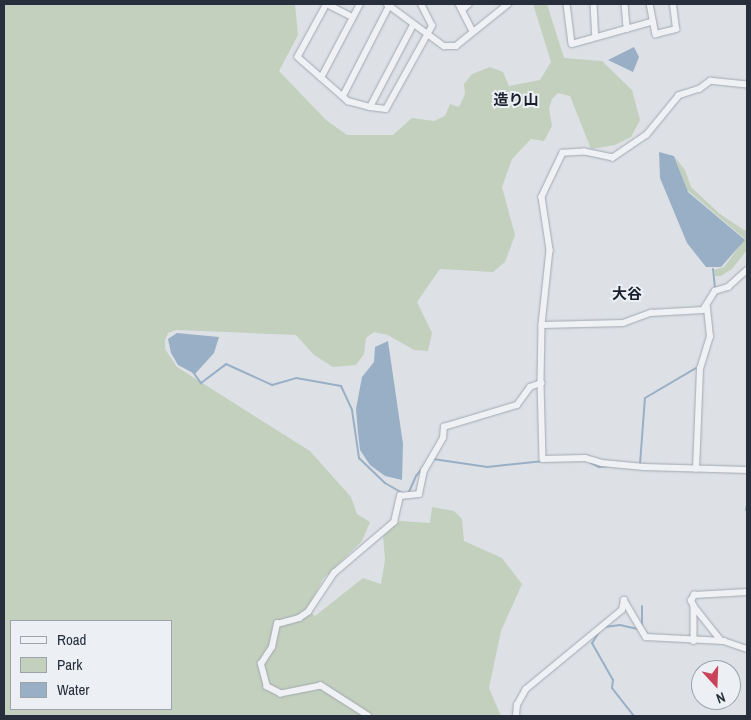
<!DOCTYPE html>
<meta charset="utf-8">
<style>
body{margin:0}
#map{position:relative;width:751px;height:720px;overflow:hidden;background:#dde1e6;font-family:"Archivo Narrow","Noto Sans JP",sans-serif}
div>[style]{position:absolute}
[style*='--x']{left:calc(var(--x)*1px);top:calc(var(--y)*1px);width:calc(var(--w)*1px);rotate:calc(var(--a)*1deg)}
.green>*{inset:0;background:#c3d0be}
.water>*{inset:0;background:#98afc6}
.stream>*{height:2px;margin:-1px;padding:0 1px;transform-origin:1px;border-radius:1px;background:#98afc6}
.roads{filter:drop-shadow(0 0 1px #a3a8b0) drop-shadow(0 0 1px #a3a8b0)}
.street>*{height:5.5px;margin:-2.75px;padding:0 2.75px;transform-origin:2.75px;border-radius:2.75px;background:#eff1f5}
span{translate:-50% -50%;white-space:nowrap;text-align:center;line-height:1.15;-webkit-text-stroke:4px #ecf0f4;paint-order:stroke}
.neighbourhood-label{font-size:15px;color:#19202d;font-weight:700}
.frame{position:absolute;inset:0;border:5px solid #272f3c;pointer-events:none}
.legend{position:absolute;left:10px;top:620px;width:162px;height:90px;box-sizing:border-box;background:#ecf0f4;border:1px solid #9da3aa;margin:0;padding:6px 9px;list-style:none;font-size:15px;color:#272f3c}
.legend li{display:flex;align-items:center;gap:10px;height:25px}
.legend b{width:25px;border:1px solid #9da3aa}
.north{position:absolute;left:691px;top:660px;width:50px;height:50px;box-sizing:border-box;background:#ecf0f4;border:1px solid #9da3aa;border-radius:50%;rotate:160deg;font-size:14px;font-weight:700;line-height:20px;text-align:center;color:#272f3c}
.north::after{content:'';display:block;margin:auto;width:18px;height:22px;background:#ca435a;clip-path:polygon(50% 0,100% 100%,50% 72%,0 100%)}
</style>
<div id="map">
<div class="green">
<div style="clip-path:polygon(evenodd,4px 4px,295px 4px,298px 35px,279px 71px,326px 120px,347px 135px,393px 135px,412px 118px,434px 121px,445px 116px,450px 104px,459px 107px,465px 94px,464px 84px,472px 74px,490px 67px,503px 72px,509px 86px,540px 80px,551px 62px,533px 4px,547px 4px,564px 58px,602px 61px,632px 90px,640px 120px,631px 137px,615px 145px,591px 149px,570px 96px,558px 93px,552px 99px,549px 108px,552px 126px,544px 141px,531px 139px,512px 159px,502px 187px,515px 235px,505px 262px,493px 272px,440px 269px,417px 302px,432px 333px,428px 351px,414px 350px,388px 335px,374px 332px,366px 338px,364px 354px,356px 365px,333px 367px,314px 355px,296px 335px,176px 330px,168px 333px,165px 340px,165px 349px,177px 367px,310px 451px,351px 497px,357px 514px,370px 522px,362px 541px,323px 579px,307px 609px,315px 616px,363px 578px,381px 584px,385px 560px,383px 536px,400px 521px,430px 523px,432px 507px,454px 511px,462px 519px,464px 541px,502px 558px,522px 584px,501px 631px,489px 688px,501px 716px,4px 716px,4px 4px,11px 621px,171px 621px,171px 709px,11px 709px,11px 621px)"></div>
<div style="clip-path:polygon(675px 157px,685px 170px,691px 187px,720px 214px,747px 232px,747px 250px,732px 269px,721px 276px,715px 276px,714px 270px,724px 267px,745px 239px,686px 189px)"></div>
</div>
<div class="water">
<div style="clip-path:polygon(634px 47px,639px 57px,633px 72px,608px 60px)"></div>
<div style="clip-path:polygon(659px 152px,674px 156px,688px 192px,745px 240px,721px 267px,706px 267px,687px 243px,660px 178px)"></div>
<div style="clip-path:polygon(177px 333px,219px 337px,214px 353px,195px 374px,178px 365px,171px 353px,168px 339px)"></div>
<div style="clip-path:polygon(388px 341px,403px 444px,402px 480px,385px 476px,370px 465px,360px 450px,358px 433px,356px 409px,362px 377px,374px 362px,375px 347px)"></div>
</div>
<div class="stream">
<div style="--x:713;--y:269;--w:20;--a:84"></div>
<div style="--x:193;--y:372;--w:14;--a:54"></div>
<div style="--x:201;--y:383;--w:31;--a:-37"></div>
<div style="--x:226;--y:364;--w:51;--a:24.5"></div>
<div style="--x:272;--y:385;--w:25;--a:-16"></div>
<div style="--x:296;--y:378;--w:46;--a:10.1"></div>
<div style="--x:341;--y:386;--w:26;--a:65"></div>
<div style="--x:352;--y:410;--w:49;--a:81.7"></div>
<div style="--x:359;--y:458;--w:36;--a:44"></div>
<div style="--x:385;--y:483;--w:20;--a:30"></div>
<div style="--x:433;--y:459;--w:55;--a:8.4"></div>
<div style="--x:487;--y:467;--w:57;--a:-6"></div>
<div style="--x:591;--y:463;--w:9;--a:27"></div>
<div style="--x:599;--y:467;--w:11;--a:-5"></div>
<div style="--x:640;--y:464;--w:66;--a:-85.7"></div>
<div style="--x:645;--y:398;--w:59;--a:-30.5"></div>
<div style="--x:408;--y:494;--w:20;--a:-66"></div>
<div style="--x:416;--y:476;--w:21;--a:-51"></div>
<div style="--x:746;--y:510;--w:5;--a:-79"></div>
<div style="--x:642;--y:606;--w:20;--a:90"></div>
<div style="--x:605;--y:627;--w:15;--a:-8"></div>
<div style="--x:620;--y:625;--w:18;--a:13"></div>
<div style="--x:599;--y:632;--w:13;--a:122"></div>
<div style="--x:592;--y:643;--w:43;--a:60.4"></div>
<div style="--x:613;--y:680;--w:8;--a:97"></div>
<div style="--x:612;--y:688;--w:36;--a:52"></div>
</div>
<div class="roads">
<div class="street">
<div style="--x:327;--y:4;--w:60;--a:118.7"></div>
<div style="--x:298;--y:57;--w:67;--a:41.3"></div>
<div style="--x:348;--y:101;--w:23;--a:15"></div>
<div style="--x:370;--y:107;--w:93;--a:-62.3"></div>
<div style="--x:327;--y:4;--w:29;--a:27"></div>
<div style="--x:387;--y:4;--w:71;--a:36.4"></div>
<div style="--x:444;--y:46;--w:12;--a:0"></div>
<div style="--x:456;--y:46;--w:67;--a:-38.9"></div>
<div style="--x:459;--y:4;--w:31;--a:63"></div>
<div style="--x:567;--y:4;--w:40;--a:82.9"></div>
<div style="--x:572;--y:44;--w:82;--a:-15.6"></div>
<div style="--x:594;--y:4;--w:33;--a:87"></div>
<div style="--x:625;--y:4;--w:25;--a:85"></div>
<div style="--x:650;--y:4;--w:31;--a:79"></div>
<div style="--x:656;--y:34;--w:21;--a:-14"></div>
<div style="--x:676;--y:29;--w:25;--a:-97"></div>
<div style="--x:462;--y:10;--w:9;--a:-41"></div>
<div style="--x:321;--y:78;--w:84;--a:-62.2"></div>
<div style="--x:747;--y:85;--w:36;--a:-174"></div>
<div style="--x:711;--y:81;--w:14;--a:144"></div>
<div style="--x:700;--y:89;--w:22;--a:162"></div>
<div style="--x:679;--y:96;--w:50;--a:129.4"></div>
<div style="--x:647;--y:135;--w:41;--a:145.9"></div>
<div style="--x:613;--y:158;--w:29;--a:-168"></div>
<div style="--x:585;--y:152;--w:22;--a:177"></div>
<div style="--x:563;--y:153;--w:49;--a:115.5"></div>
<div style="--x:542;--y:197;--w:54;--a:81.4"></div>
<div style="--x:550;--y:250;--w:75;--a:96.1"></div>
<div style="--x:542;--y:325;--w:58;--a:91"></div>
<div style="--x:541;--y:383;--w:76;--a:88.5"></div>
<div style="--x:543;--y:459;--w:42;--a:-1.4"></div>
<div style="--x:585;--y:458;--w:18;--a:16"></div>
<div style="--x:602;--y:463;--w:42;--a:5.4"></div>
<div style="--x:644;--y:467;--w:103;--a:1.7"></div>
<div style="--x:343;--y:96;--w:101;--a:-62.9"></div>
<div style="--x:370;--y:107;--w:16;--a:7"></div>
<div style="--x:386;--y:109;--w:95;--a:-61"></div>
<div style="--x:432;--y:26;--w:25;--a:-117"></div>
<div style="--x:542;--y:325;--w:81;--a:-1.4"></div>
<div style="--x:623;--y:323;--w:30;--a:-20"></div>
<div style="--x:651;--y:313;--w:52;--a:-3.3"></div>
<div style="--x:703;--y:310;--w:22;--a:-58"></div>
<div style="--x:715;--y:291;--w:14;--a:-17"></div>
<div style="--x:728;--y:287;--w:25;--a:-42"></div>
<div style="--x:696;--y:469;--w:100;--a:-87.7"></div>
<div style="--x:700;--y:369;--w:34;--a:-73"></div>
<div style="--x:710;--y:337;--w:30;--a:-96"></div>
<div style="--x:624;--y:600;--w:43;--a:59.3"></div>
<div style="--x:646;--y:637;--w:78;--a:2.9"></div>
<div style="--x:724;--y:641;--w:24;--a:19"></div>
<div style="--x:694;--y:608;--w:33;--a:90"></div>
<div style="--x:721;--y:641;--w:43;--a:-128.5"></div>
<div style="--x:694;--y:607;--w:7;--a:-117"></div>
<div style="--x:691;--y:601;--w:7;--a:-63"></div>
<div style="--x:694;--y:595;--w:53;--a:-3.2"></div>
<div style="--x:368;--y:716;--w:56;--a:-147.4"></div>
<div style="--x:321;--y:686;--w:41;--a:168.7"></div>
<div style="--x:281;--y:694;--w:16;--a:-153"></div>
<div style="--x:267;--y:687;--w:24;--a:-105"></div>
<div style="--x:261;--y:664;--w:20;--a:-57"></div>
<div style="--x:272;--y:647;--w:24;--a:-78"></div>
<div style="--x:277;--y:624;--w:23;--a:-15"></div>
<div style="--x:299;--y:618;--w:11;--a:-34"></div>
<div style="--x:308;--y:612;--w:47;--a:-56.3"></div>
<div style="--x:334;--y:573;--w:79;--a:-40.4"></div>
<div style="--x:394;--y:522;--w:27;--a:-77"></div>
<div style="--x:400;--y:496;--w:19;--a:-6"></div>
<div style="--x:419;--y:494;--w:24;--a:-78"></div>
<div style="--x:424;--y:471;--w:38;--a:-60"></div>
<div style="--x:443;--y:438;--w:11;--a:-85"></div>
<div style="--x:444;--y:427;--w:76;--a:-16.8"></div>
<div style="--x:517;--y:405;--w:22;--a:-54"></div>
<div style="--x:530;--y:387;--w:12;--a:-20"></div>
<div style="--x:516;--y:716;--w:11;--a:-85"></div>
<div style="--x:517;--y:705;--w:18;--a:-61"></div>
<div style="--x:526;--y:689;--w:124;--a:-39.5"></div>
<div style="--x:622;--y:610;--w:10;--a:-79"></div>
</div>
</div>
<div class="neighbourhood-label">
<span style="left:516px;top:100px">造り山</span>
<span style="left:627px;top:294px">大谷</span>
</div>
<div class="frame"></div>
<ul class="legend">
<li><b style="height:6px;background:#eff1f5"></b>Road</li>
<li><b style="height:14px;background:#c3d0be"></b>Park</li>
<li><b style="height:14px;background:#98afc6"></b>Water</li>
</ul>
<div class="north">N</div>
</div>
